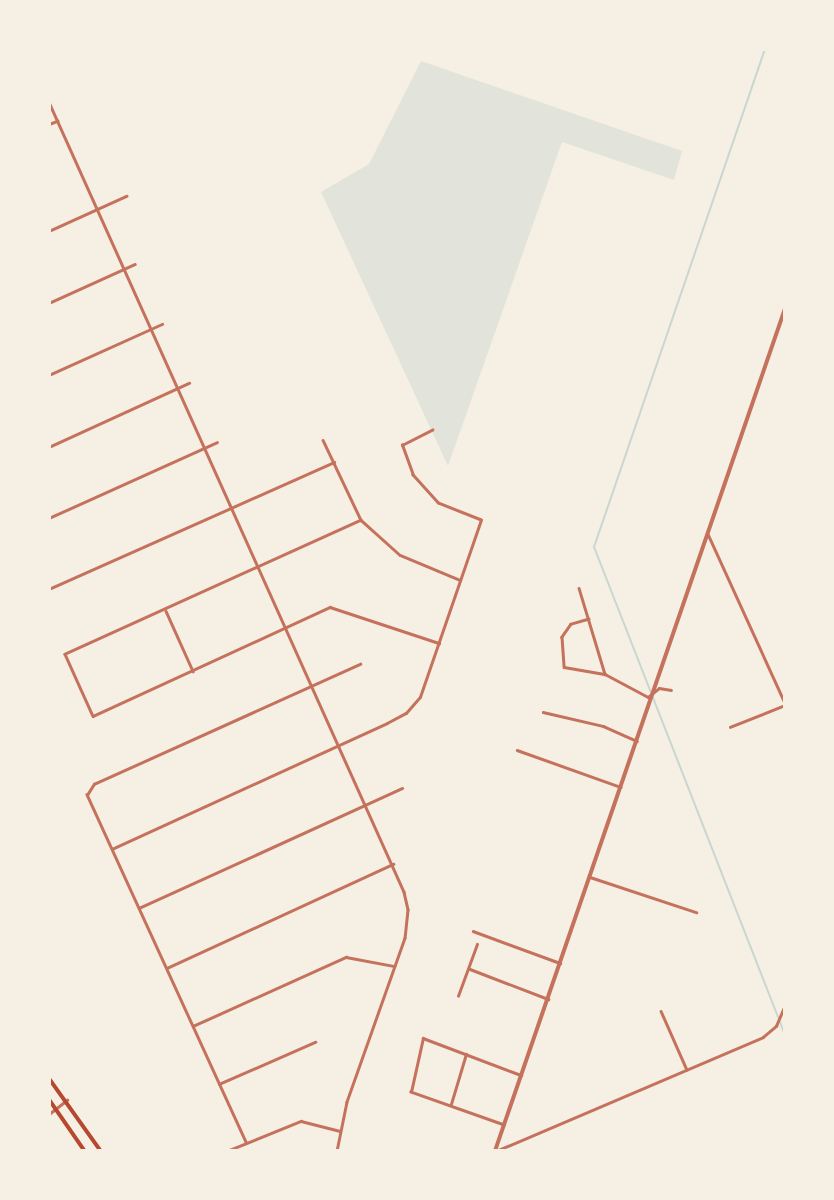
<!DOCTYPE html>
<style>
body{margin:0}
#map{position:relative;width:834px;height:1200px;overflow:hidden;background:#f6efe4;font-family:"Work Sans",sans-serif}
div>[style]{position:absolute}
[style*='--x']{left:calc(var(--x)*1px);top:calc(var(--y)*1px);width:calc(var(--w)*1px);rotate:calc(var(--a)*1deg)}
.green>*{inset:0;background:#e2e4dc}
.stream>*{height:2px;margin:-1px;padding:0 1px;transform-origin:1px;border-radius:1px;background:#c9d6d2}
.minor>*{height:2.5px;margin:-1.25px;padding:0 1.25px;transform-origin:1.25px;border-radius:1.25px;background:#c5725c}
.tertiary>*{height:3.5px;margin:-1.75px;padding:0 1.75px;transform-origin:1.75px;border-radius:1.75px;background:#c5725c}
.secondary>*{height:3.5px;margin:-1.75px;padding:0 1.75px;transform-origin:1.75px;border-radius:1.75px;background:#b5482f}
span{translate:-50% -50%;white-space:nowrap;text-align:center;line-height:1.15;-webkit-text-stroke:5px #f6efe4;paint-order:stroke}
.frame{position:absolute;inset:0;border:51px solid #f6efe4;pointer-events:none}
</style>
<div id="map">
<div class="green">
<div style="clip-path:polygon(421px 61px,682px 151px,674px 180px,562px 142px,448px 466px,321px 192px,369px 164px)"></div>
</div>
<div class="stream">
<div style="--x:765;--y:49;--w:527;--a:108.95"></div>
<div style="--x:594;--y:547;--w:505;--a:68.62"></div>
<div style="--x:780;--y:1022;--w:14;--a:69"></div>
</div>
<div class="minor">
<div style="--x:49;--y:102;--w:866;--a:65.8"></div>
<div style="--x:404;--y:892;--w:18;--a:77"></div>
<div style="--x:408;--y:910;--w:28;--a:96"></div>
<div style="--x:405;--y:938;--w:174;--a:109.5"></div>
<div style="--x:347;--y:1102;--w:50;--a:101.5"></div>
<div style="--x:49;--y:124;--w:9;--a:-21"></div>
<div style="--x:49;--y:231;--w:85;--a:-24.4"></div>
<div style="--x:49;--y:303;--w:94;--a:-24.4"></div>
<div style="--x:49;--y:375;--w:124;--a:-24.3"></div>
<div style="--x:323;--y:440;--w:89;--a:64.6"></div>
<div style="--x:361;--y:520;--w:52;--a:41.9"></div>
<div style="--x:400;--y:555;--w:65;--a:22.6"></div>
<div style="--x:49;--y:447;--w:154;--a:-24.6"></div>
<div style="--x:49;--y:518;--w:184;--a:-24.3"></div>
<div style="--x:361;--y:520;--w:325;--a:155.6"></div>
<div style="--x:65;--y:654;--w:68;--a:65.7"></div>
<div style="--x:93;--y:716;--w:261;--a:-24.7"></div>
<div style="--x:330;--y:607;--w:115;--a:18.3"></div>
<div style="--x:708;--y:534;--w:186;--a:65.5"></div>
<div style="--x:579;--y:588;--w:90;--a:73.2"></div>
<div style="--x:49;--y:589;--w:312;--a:-24"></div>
<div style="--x:166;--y:611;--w:66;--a:65.8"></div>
<div style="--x:589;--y:619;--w:19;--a:164"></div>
<div style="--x:571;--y:624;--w:16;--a:125"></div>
<div style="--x:562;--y:637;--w:30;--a:86"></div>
<div style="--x:564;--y:667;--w:42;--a:9.7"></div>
<div style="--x:605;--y:674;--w:49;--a:28.1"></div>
<div style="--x:648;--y:697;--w:14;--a:-39"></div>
<div style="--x:659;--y:688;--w:12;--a:9"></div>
<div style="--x:543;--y:712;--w:62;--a:13.1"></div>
<div style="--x:603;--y:726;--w:37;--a:24"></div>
<div style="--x:730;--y:727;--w:59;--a:-21.8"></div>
<div style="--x:517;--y:750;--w:110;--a:19.6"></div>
<div style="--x:112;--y:849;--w:302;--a:-24.6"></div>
<div style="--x:387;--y:723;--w:21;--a:-28"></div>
<div style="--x:406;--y:713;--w:21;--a:-49"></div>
<div style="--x:420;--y:697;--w:187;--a:-71"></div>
<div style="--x:481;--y:520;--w:46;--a:-158.4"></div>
<div style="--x:438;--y:503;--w:38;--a:-132"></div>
<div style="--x:413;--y:475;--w:32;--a:-110"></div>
<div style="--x:402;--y:445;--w:34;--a:-27"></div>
<div style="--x:590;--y:877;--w:112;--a:18.3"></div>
<div style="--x:139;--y:908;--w:289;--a:-24.5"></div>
<div style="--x:473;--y:931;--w:93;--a:20.2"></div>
<div style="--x:167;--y:968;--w:249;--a:-24.7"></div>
<div style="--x:470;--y:969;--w:84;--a:21"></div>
<div style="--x:458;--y:996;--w:55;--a:-69.9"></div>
<div style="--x:661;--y:1011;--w:64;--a:66.2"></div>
<div style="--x:193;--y:1026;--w:168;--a:-24.3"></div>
<div style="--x:346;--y:957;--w:49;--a:10.6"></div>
<div style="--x:219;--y:1084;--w:105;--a:-23.6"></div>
<div style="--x:451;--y:1104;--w:52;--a:-73.3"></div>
<div style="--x:49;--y:1114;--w:23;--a:-38"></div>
<div style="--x:504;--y:1125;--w:99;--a:-160.5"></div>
<div style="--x:411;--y:1092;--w:55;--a:-77.5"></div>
<div style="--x:423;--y:1038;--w:105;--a:20.7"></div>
<div style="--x:246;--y:1143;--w:383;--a:-114.6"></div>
<div style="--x:87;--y:795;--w:13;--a:-58"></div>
<div style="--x:94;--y:784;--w:292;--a:-24.3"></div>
<div style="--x:227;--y:1151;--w:80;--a:-22.1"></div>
<div style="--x:301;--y:1121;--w:40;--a:14.4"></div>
<div style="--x:496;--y:1151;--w:290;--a:-23.1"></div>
<div style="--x:763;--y:1037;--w:17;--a:-40"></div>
<div style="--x:776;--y:1026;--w:23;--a:-67"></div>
</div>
<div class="tertiary">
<div style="--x:495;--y:1151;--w:891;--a:-71"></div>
</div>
<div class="secondary">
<div style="--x:49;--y:1078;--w:90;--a:54.5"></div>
<div style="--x:49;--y:1099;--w:63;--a:55.3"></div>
</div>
<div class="frame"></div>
</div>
